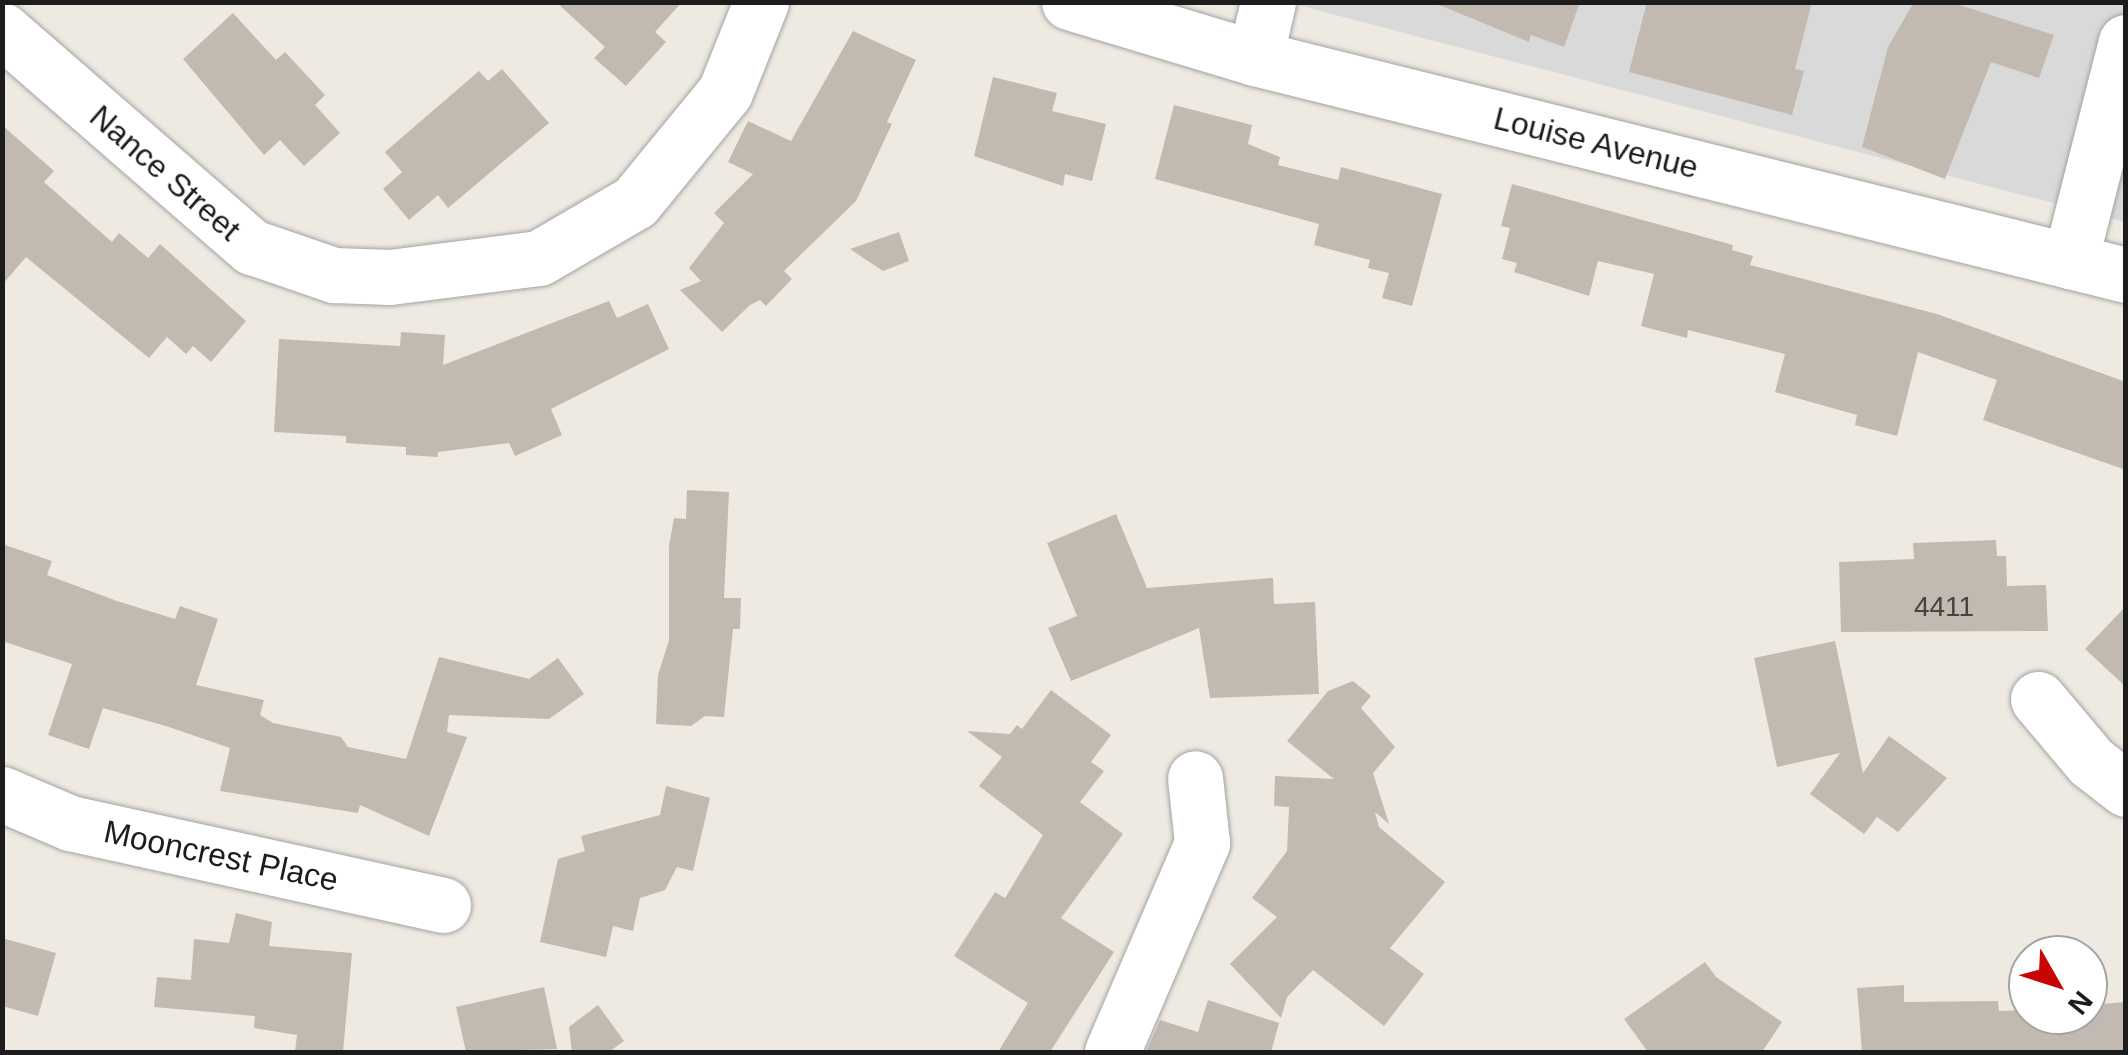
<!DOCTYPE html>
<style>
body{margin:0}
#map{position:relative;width:2128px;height:1055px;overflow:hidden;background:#eeeae1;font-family:Arial,sans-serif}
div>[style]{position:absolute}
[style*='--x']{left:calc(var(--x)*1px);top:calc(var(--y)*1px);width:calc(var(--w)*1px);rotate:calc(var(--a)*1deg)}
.residential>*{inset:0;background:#dad9d9}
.building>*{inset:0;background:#c2b9b1}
.roads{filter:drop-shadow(0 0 2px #a3a3a3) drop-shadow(0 0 2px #a3a3a3)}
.minor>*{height:55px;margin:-27.5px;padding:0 27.5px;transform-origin:27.5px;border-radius:27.5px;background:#fff}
span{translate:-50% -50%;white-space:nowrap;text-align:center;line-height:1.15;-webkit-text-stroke:8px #fff;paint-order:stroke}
.number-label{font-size:28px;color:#464341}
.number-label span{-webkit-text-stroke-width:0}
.street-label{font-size:32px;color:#1c1c1c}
.frame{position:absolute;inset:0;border:5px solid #1c1c1c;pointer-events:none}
.north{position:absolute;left:2008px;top:935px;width:100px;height:100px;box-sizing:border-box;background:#fff;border:2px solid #a4a4a4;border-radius:50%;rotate:129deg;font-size:28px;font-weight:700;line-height:40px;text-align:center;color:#1c1c1c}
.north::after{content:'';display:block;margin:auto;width:35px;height:45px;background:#c80500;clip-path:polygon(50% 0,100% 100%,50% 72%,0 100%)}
</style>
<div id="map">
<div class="residential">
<div style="clip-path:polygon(1290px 3px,2125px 3px,2125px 222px)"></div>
</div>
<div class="building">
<div style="clip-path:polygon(556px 2px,682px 2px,655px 32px,666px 42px,626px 86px,594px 58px,605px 47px)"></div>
<div style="clip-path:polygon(1432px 2px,1580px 2px,1564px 47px,1531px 35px,1529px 42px)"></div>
<div style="clip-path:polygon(1647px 2px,1812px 2px,1795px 69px,1804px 71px,1792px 115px,1629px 72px)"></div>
<div style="clip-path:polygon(1914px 2px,1950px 2px,2054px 35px,2039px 78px,1991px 62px,1945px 179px,1862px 147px,1888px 47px)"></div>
<div style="clip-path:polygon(233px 13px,276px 60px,285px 52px,325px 95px,315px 105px,340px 133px,304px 166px,280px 140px,264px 155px,183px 59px)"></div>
<div style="clip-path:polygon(853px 31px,916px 60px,887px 122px,892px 124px,856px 201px,784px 271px,792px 279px,766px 306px,760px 300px,750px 305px,722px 332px,680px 290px,701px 281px,689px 268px,724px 223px,714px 213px,753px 174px,728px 162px,748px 121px,791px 141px)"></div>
<div style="clip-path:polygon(502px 69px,549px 123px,448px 208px,438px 195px,409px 220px,383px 189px,402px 172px,385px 152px,479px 71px,488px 81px)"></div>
<div style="clip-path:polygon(993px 77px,1057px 93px,1052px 111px,1106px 124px,1092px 181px,1065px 174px,1063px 186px,974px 156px)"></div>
<div style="clip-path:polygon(1174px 105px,1252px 125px,1248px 144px,1280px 157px,1278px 165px,1338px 180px,1341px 167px,1442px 194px,1412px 306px,1382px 298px,1389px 273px,1368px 268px,1370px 260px,1314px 245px,1319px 224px,1155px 179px)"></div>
<div style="clip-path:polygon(2px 125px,54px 171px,44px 182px,112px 242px,119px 233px,148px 258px,160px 244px,246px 321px,211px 362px,193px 346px,186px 354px,167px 337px,149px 358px,26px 257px,2px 285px)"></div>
<div style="clip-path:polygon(1512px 184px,1733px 245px,1732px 250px,1753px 256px,1750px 265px,1937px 314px,2126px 382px,2126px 470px,1983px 420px,1997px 380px,1918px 352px,1897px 436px,1855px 425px,1857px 415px,1775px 392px,1785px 354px,1688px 330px,1687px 338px,1641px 326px,1654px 274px,1598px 261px,1589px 296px,1514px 272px,1517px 263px,1502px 259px,1510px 228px,1501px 226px)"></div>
<div style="clip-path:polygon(899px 232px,909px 261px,883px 271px,850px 249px)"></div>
<div style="clip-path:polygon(609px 301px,617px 318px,648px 304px,669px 349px,551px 409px,562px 435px,515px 456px,509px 443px,438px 452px,438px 457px,406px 455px,406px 447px,346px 443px,346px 436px,274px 432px,279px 339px,400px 346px,401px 332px,445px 335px,443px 365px)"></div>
<div style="clip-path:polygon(687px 490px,729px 492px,724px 598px,741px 598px,740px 629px,733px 629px,724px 717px,705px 716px,691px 726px,656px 724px,658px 675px,669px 640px,669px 546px,674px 518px,686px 519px)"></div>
<div style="clip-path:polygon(1116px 514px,1147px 588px,1273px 578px,1274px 604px,1315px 602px,1319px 694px,1210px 698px,1199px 628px,1071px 681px,1048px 628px,1077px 616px,1047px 543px)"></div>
<div style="clip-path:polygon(1996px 540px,1997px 556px,2006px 556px,2007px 586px,2046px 585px,2048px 631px,1841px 632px,1839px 562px,1914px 559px,1913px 543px)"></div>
<div style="clip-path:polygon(2px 544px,52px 561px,47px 575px,117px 601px,175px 619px,180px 606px,218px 619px,196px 685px,264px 700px,260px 715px,273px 723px,341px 737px,348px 747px,406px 759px,439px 657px,529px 679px,558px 658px,584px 694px,549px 719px,449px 715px,447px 732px,467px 737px,429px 836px,360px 805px,358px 813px,220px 791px,230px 748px,169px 727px,103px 708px,89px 749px,48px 735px,72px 664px,2px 641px)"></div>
<div style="clip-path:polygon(2126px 606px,2126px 687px,2085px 649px)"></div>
<div style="clip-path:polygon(1835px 641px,1863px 773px,1889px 736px,1947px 778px,1898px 832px,1877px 817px,1864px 834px,1810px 794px,1840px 753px,1777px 767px,1754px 658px)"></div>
<div style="clip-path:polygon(1353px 681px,1371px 696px,1361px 708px,1395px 747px,1373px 773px,1389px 824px,1375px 812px,1379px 827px,1445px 882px,1390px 948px,1424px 974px,1384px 1026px,1313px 970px,1287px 997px,1281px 1018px,1230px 964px,1277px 917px,1252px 898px,1287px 851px,1289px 807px,1274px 806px,1275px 776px,1334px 779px,1287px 741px,1328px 691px)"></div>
<div style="clip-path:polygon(1051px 690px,1111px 735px,1091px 762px,1104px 771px,1080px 802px,1123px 834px,1061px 918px,1114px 952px,1050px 1052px,998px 1052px,1028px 1003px,954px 956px,995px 892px,1005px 898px,1043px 835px,979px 786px,1002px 757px,967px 731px,1010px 734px,1017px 725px,1022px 729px)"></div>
<div style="clip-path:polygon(666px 786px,710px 798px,693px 871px,677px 867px,665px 890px,640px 898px,633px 931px,613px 926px,606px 957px,540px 942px,558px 859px,585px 851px,581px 836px,660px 815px)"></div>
<div style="clip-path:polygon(236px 913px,272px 922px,269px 946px,352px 953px,343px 1052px,295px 1052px,297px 1035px,254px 1028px,255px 1016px,154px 1007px,157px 977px,191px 980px,194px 939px,229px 943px)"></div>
<div style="clip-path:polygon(2px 938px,56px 953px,38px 1016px,2px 1006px)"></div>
<div style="clip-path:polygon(1705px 962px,1716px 977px,1782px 1022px,1762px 1052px,1648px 1052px,1624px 1019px)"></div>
<div style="clip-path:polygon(1904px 985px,1904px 1002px,1998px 1001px,1999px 1011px,2026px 1010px,2026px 1015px,2088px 1015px,2088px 1005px,2126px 1002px,2126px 1052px,1862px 1052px,1857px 988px)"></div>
<div style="clip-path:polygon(544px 987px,557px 1049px,466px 1052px,456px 1007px)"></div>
<div style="clip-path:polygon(1208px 1000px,1279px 1023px,1271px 1052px,1146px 1052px,1160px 1020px,1198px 1032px)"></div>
<div style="clip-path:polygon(598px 1005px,624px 1041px,609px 1052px,572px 1052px,569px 1027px)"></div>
</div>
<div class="roads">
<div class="minor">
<div style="--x:1069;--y:2;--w:194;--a:16.8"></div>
<div style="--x:1255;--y:58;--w:898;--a:13.99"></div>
<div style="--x:2;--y:30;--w:331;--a:41"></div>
<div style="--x:252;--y:247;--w:87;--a:18.9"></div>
<div style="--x:334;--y:275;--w:56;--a:2"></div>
<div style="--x:390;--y:277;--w:150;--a:-7.3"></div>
<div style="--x:539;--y:258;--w:111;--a:-30.3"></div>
<div style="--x:635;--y:202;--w:142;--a:-50.7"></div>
<div style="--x:725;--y:92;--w:97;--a:-68.2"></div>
<div style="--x:1255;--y:58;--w:57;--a:-76.9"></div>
<div style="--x:2070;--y:261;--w:226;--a:-75.7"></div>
<div style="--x:2038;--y:699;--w:82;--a:49.9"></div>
<div style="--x:2091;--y:762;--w:44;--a:37.6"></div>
<div style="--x:2;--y:794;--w:74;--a:23.1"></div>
<div style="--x:70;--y:823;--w:382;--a:12.4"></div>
<div style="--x:1112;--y:1052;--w:228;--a:-66.7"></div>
<div style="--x:1202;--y:843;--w:65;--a:-96.1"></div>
</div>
</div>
<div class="number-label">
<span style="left:1944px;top:607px">4411</span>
</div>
<div class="street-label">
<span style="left:1596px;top:143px;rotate:14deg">Louise Avenue</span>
<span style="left:165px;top:173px;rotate:41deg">Nance Street</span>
<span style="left:221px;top:856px;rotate:12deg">Mooncrest Place</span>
</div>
<div class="frame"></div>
<div class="north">N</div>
</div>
